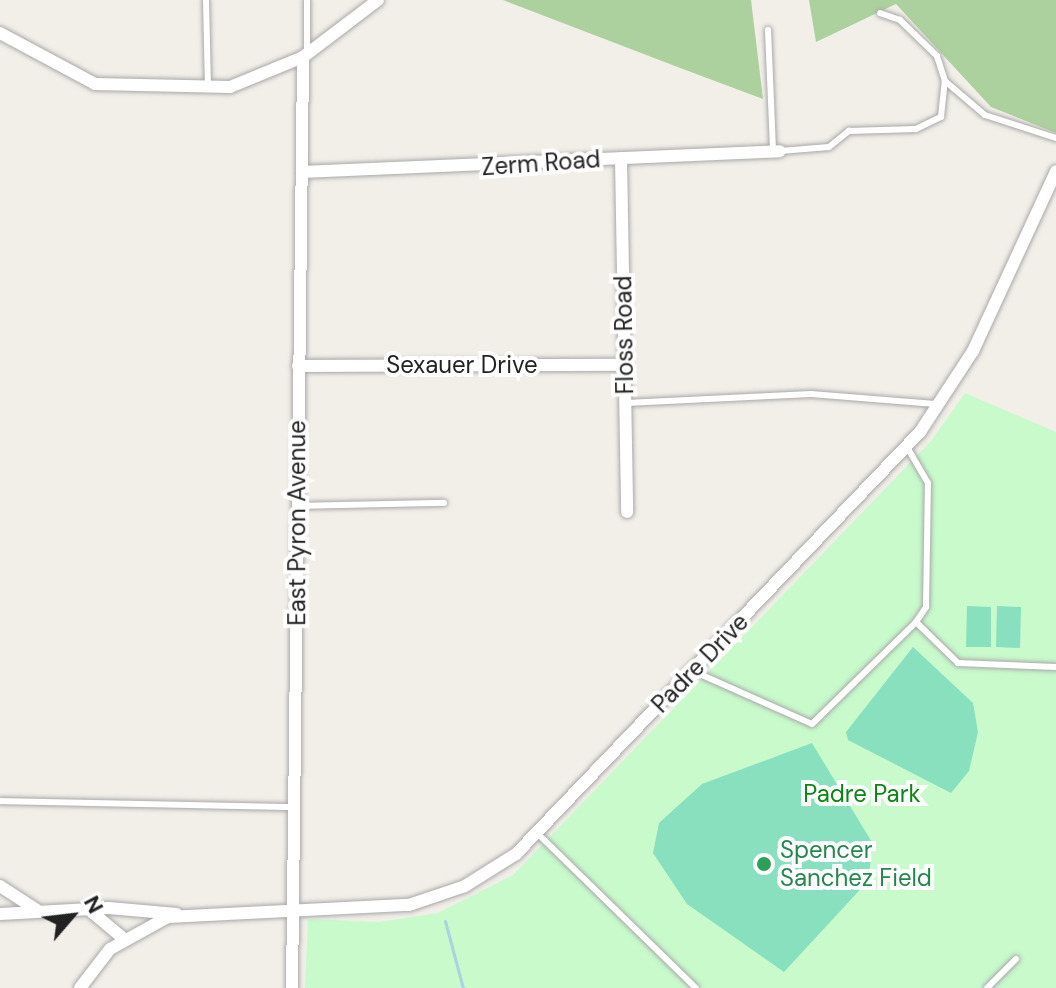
<!DOCTYPE html>
<style>
body{margin:0}
#map{position:relative;width:1056px;height:988px;overflow:hidden;background:#f2efe9;font-family:"DM Sans",sans-serif}
div>[style]{position:absolute}
[style*='--x']{left:calc(var(--x)*1px);top:calc(var(--y)*1px);width:calc(var(--w)*1px);rotate:calc(var(--a)*1deg)}
.forest>*{inset:0;background:#add19e}
.park>*{inset:0;background:#c8facc}
.pitch>*{inset:0;background:#88e0be}
.stream>*{height:3px;margin:-1.5px;padding:0 1.5px;transform-origin:1.5px;border-radius:1.5px;background:#aad3df}
.roads{filter:drop-shadow(0 0 2px #a9a9a9) drop-shadow(0 0 2px #a9a9a9)}
.lane>*{height:6px;margin:-3px;padding:0 3px;transform-origin:3px;border-radius:3px;background:#fff}
.street>*{height:12px;margin:-6px;padding:0 6px;transform-origin:6px;border-radius:6px;background:#fff}
.dots>*{width:22px;height:22px;translate:-50% -50%;box-sizing:border-box;border:4px solid #fff;border-radius:50%}
span{translate:-50% -50%;white-space:nowrap;text-align:center;line-height:1.15;-webkit-text-stroke:8px #fff;paint-order:stroke}
.street-label{font-size:24px;color:#222}
.park-label{font-size:24px;color:#0c8416}
.leisure-label{font-size:24px;color:#27864d}
.left{translate:0 -50%;text-align:left}
.north{position:absolute;left:32px;top:876px;width:80px;height:80px;-webkit-text-stroke:6px #fff;paint-order:stroke;rotate:62deg;font-size:22px;font-weight:700;line-height:32px;text-align:center;color:#222}
.north::after{content:'';display:block;margin:auto;width:28px;height:36px;background:#222;clip-path:polygon(50% 0,100% 100%,50% 72%,0 100%)}
</style>
<div id="map">
<div class="forest">
<div style="clip-path:polygon(503px 0,751px 0,763px 99px,675px 66px)"></div>
<div style="clip-path:polygon(809px 0,1056px 0,1056px 133px,991px 107px,896px 4px,816px 42px)"></div>
</div>
<div class="park">
<div style="clip-path:polygon(965px 393px,1056px 432px,1056px 988px,305px 988px,308px 919px,379px 922px,438px 913px,513px 875px,931px 441px)"></div>
</div>
<div class="pitch">
<div style="clip-path:polygon(967px 606px,991px 607px,991px 647px,966px 647px)"></div>
<div style="clip-path:polygon(997px 606px,1021px 607px,1020px 648px,996px 647px)"></div>
<div style="clip-path:polygon(913px 647px,973px 703px,978px 732px,969px 771px,951px 793px,848px 740px,846px 732px)"></div>
<div style="clip-path:polygon(812px 743px,873px 844px,868px 881px,784px 972px,687px 904px,653px 853px,659px 823px,702px 784px)"></div>
</div>
<div class="stream">
<div style="--x:445;--y:921;--w:69;--a:75"></div>
</div>
<div class="roads">
<div class="lane">
<div style="--x:206;--y:0;--w:88;--a:88.7"></div>
<div style="--x:307;--y:0;--w:52;--a:90"></div>
<div style="--x:768;--y:30;--w:121;--a:87.6"></div>
<div style="--x:945;--y:81;--w:52;--a:40.4"></div>
<div style="--x:985;--y:115;--w:75;--a:17.9"></div>
<div style="--x:780;--y:151;--w:49;--a:-4.7"></div>
<div style="--x:829;--y:147;--w:26;--a:-39"></div>
<div style="--x:849;--y:131;--w:67;--a:-1.7"></div>
<div style="--x:916;--y:129;--w:28;--a:-26"></div>
<div style="--x:941;--y:117;--w:36;--a:-84"></div>
<div style="--x:945;--y:81;--w:26;--a:-108"></div>
<div style="--x:937;--y:56;--w:52;--a:-135.8"></div>
<div style="--x:900;--y:20;--w:21;--a:-161"></div>
<div style="--x:626;--y:403;--w:185;--a:-2.8"></div>
<div style="--x:811;--y:394;--w:125;--a:4.6"></div>
<div style="--x:297;--y:506;--w:147;--a:-1.2"></div>
<div style="--x:916;--y:622;--w:59;--a:44.3"></div>
<div style="--x:958;--y:663;--w:98;--a:2.3"></div>
<div style="--x:693;--y:671;--w:130;--a:24"></div>
<div style="--x:812;--y:724;--w:146;--a:-44.4"></div>
<div style="--x:916;--y:622;--w:18;--a:-56"></div>
<div style="--x:926;--y:607;--w:124;--a:-89.1"></div>
<div style="--x:928;--y:483;--w:42;--a:-120.3"></div>
<div style="--x:0;--y:801;--w:295;--a:1.2"></div>
<div style="--x:537;--y:833;--w:222;--a:44.3"></div>
<div style="--x:987;--y:988;--w:41;--a:-45"></div>
</div>
<div class="street">
<div style="--x:0;--y:33;--w:108;--a:28.2"></div>
<div style="--x:95;--y:84;--w:135;--a:1.3"></div>
<div style="--x:230;--y:87;--w:79;--a:-22.3"></div>
<div style="--x:303;--y:57;--w:94;--a:-37.2"></div>
<div style="--x:621;--y:158;--w:354;--a:89"></div>
<div style="--x:302;--y:172;--w:478;--a:-2.5"></div>
<div style="--x:298;--y:366;--w:327;--a:-0.2"></div>
<div style="--x:0;--y:886;--w:44;--a:33"></div>
<div style="--x:93;--y:913;--w:40;--a:40"></div>
<div style="--x:0;--y:914;--w:109;--a:-3.2"></div>
<div style="--x:109;--y:908;--w:68;--a:5"></div>
<div style="--x:80;--y:988;--w:49;--a:-52.4"></div>
<div style="--x:110;--y:949;--w:66;--a:-28.9"></div>
<div style="--x:168;--y:917;--w:241;--a:-2.9"></div>
<div style="--x:409;--y:905;--w:59;--a:-18.7"></div>
<div style="--x:465;--y:886;--w:60;--a:-32.1"></div>
<div style="--x:516;--y:854;--w:584;--a:-46.25"></div>
<div style="--x:920;--y:432;--w:97;--a:-56.8"></div>
<div style="--x:973;--y:351;--w:198;--a:-65.2"></div>
<div style="--x:292;--y:988;--w:931;--a:-89.32"></div>
</div>
</div>
<div class="dots">
<div style="left:764px;top:864px;background:#2e9e5b"></div>
</div>
<div class="street-label">
<span style="left:541px;top:163px;rotate:-4deg">Zerm Road</span>
<span style="left:624px;top:335px;rotate:-91deg">Floss Road</span>
<span style="left:462px;top:365px">Sexauer Drive</span>
<span style="left:297px;top:523px;rotate:-90deg">East Pyron Avenue</span>
<span style="left:700px;top:663px;rotate:-46deg">Padre Drive</span>
</div>
<div class="park-label">
<span style="left:862px;top:794px">Padre Park</span>
</div>
<div class="leisure-label">
<span class="left" style="left:780px;top:864px">Spencer<br>Sanchez Field</span>
</div>
<div class="north">N</div>
</div>
